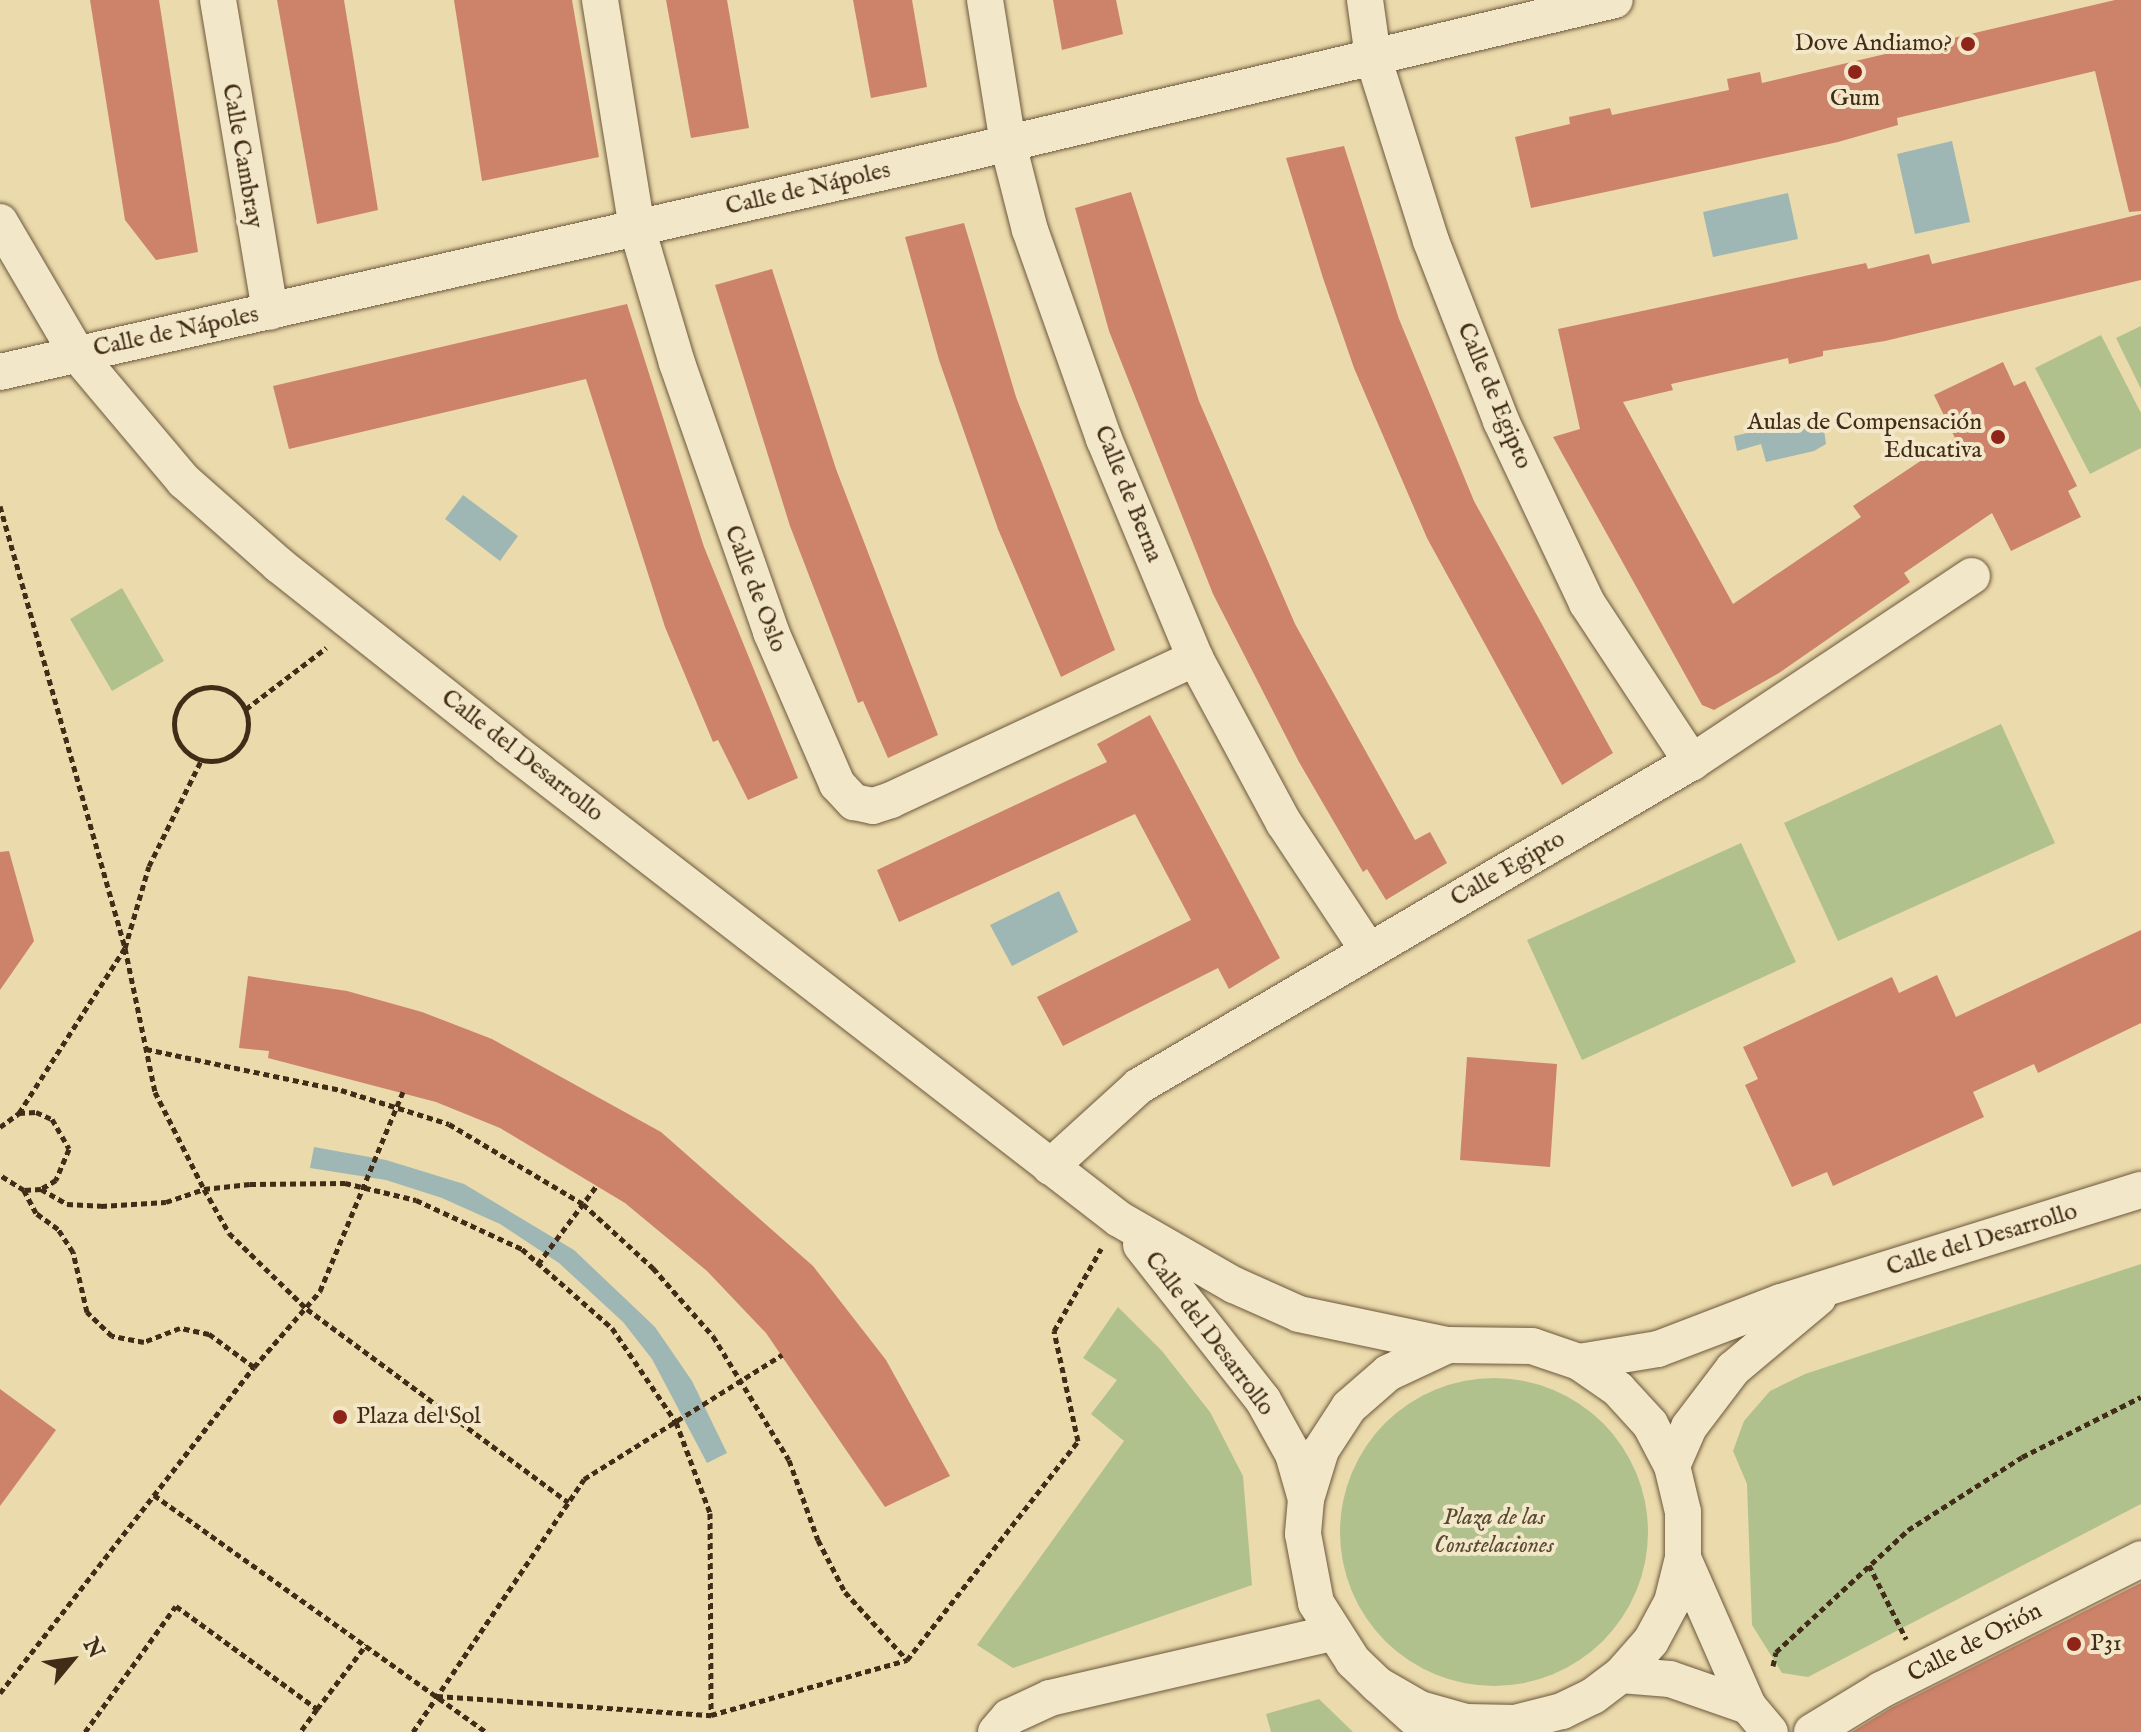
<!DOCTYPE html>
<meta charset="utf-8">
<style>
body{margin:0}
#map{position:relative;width:2141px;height:1732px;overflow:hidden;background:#ebdaab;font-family:"IM FELL English",serif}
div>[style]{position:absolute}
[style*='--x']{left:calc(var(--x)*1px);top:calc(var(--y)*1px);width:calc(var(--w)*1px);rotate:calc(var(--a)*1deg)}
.green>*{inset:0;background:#b1c18e}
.round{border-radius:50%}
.water>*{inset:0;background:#9eb7b5}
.building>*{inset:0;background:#cc836a}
.path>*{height:5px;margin-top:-2.5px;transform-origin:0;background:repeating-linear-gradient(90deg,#422c18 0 6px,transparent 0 10px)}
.path>.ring{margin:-2.5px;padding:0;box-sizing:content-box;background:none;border:5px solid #422c18;border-radius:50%}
.roads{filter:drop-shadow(0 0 2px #6c583d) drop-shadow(0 0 2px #6c583d)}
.minor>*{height:36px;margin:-18px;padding:0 18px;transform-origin:18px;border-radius:18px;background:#f2e7c8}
.dots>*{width:22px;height:22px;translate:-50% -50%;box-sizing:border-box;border:4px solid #f2e7c8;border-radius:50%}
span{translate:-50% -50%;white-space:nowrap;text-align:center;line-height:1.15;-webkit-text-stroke:8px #f2e7c8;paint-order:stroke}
.poi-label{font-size:24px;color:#422c18}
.right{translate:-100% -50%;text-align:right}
.left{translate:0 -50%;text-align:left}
.street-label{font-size:24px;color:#422c18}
.park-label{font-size:24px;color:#584a30;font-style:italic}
.north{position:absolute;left:32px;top:1620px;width:80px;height:80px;-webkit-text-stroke:6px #f2e7c8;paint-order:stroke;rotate:61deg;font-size:22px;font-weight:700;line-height:32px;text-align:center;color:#422c18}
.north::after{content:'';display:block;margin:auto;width:28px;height:36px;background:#422c18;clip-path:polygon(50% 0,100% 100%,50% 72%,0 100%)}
</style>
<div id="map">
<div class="green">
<div style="clip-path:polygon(2141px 326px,2141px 389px,2116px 338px)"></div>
<div style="clip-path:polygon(2101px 335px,2141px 413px,2141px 448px,2090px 474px,2035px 368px)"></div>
<div style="clip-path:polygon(122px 588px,164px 661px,112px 691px,70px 619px)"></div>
<div style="clip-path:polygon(2001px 724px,2055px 843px,1838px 941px,1784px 823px)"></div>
<div style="clip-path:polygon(1741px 843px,1796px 962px,1582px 1060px,1527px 940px)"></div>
<div style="clip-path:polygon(2141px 1264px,2141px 1504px,1808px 1677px,1782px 1673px,1752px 1625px,1747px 1484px,1733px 1451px,1744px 1421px,1770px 1391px,1805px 1374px)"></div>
<div style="clip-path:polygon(1118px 1307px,1162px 1351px,1210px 1412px,1243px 1476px,1252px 1585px,1013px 1668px,977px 1645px,1124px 1441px,1091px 1414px,1117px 1380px,1083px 1358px)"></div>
<div class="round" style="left:1340px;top:1378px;width:308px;height:308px"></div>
<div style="clip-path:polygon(1319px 1699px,1353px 1732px,1271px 1732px,1266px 1714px)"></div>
</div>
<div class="water">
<div style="clip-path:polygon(1952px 141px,1970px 222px,1915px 234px,1897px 154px)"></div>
<div style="clip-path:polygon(1788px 193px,1798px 239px,1713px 257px,1703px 212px)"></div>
<div style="clip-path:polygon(1822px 416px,1826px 444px,1814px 451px,1766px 462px,1761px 444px,1737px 451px,1734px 436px)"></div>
<div style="clip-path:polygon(463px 495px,518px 536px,500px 561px,445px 519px)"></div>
<div style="clip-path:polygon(1059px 891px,1078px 932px,1012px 966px,990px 925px)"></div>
<div style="clip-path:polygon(314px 1147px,386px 1160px,464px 1184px,574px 1250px,655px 1327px,692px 1381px,727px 1453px,707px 1463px,652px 1359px,623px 1322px,559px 1263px,500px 1224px,442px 1198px,386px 1180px,310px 1168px)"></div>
</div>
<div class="building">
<div style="clip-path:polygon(90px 0,159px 0,198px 252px,156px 260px,125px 220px)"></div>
<div style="clip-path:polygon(277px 0,344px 0,378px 210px,317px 224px)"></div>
<div style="clip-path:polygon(454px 0,572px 0,599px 157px,482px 181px)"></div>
<div style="clip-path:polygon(666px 0,727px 0,749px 128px,691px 138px)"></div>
<div style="clip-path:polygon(853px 0,912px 0,927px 87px,871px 98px)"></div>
<div style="clip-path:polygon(1053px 0,1116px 0,1123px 34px,1062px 50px)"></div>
<div style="clip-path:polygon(2115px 0,2141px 0,2141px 211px,2129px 212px,2095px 71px,1897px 118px,1898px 125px,1838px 142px,1531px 208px,1515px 137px,1570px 124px,1569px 117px,1610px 108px,1612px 115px,1729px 90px,1727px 79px,1760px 72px,1762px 83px)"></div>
<div style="clip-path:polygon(1344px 146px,1399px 319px,1474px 501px,1613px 753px,1562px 785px,1427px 538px,1354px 368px,1323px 278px,1286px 158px)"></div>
<div style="clip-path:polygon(1131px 192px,1199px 401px,1295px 624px,1415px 840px,1430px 832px,1447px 863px,1386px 900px,1367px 869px,1363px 872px,1299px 762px,1213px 594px,1109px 331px,1075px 208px)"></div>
<div style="clip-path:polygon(2141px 214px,2141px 280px,1885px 341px,1823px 351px,1823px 356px,1789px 364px,1788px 358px,1671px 384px,1673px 390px,1623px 402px,1733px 604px,1861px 517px,1853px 506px,1955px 438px,1934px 395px,2003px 362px,2014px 386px,2025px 381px,2077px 486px,2068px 491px,2081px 517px,2011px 551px,1992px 513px,1904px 573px,1910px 582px,1779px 673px,1714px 710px,1702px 705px,1553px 437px,1580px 429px,1558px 329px,1866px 263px,1868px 269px,1929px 254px,1932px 264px)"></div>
<div style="clip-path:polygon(964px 223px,1016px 397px,1115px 650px,1061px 677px,998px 529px,939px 360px,905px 237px)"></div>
<div style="clip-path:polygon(772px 269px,836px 469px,938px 735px,888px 758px,863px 701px,858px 703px,790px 526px,715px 285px)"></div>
<div style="clip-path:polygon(627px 304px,704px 547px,798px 778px,748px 800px,718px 740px,713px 742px,665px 627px,586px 379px,289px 449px,273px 386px)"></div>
<div style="clip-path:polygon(1150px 715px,1280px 958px,1229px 989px,1218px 968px,1063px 1046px,1037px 997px,1191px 920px,1135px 814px,899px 922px,877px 870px,1107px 762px,1097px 744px)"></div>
<div style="clip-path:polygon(9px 851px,34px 941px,0 990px,0 852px)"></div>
<div style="clip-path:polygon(2141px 930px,2141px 1023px,2038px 1073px,2034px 1064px,1973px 1092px,1984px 1117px,1833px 1186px,1827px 1172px,1792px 1187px,1745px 1085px,1758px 1079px,1743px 1047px,1892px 977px,1899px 993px,1937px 975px,1956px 1017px)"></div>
<div style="clip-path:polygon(248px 976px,347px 991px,422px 1012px,492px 1039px,661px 1132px,813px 1266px,886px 1360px,950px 1476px,885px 1507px,766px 1333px,707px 1271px,625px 1203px,500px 1128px,436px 1102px,268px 1058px,269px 1051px,239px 1048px)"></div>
<div style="clip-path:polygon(1467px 1057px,1557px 1064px,1550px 1167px,1460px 1160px)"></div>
<div style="clip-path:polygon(0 1389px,56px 1430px,0 1506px)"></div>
<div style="clip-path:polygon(2141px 1583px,2141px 1732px,1852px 1732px,1891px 1708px)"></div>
</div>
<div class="path">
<div style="--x:0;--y:506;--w:459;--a:74.2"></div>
<div style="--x:125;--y:948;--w:147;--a:78.2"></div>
<div style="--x:155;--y:1092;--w:109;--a:63.2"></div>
<div style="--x:204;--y:1189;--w:51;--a:60.4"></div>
<div style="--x:229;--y:1233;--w:109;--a:44.3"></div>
<div style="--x:307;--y:1309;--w:325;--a:36.5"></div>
<div class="ring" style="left:174px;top:687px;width:69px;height:69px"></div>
<div style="--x:246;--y:709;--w:101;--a:-37.3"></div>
<div style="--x:146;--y:1049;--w:199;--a:11.9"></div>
<div style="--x:341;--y:1090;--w:113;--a:17.5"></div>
<div style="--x:449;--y:1124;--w:156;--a:30.8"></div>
<div style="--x:583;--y:1204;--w:95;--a:42.4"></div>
<div style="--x:653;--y:1268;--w:91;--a:48.6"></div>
<div style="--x:713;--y:1336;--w:145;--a:58.5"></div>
<div style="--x:789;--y:1460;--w:85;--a:70.1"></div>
<div style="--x:818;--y:1540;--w:59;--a:62.6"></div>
<div style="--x:845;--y:1592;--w:92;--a:47.6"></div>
<div style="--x:19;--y:1113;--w:196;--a:-57.3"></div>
<div style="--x:125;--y:948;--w:85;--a:-73.7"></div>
<div style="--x:149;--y:866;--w:117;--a:-63.7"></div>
<div style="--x:0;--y:1127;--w:24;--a:-36"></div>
<div style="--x:19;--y:1113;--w:17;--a:-3"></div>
<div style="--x:36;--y:1112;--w:17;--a:24"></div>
<div style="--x:52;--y:1119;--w:34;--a:60"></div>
<div style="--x:69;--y:1149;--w:34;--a:113"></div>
<div style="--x:56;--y:1180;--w:17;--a:149"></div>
<div style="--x:41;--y:1189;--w:17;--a:177"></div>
<div style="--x:24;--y:1190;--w:28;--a:-148"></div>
<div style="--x:41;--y:1189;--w:30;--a:30"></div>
<div style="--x:67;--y:1204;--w:34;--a:3"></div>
<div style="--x:101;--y:1206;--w:65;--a:-3.5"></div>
<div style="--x:166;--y:1202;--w:40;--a:-18.9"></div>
<div style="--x:204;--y:1189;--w:46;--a:-6.2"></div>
<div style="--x:250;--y:1184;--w:95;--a:-0.6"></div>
<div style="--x:345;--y:1183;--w:73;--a:13.5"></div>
<div style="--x:416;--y:1200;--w:117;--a:24.8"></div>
<div style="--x:522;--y:1249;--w:120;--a:41.3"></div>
<div style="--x:612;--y:1328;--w:114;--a:55.8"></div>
<div style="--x:676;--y:1422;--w:97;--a:69.5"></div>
<div style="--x:710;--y:1513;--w:202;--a:89.7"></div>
<div style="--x:538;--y:1264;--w:99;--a:-53.2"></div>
<div style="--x:254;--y:1367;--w:101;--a:-49"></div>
<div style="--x:320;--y:1291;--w:216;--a:-67.4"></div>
<div style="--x:154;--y:1495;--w:408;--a:35.5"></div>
<div style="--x:1869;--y:1565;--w:83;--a:63.4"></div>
<div style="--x:1773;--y:1666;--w:14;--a:-78"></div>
<div style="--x:1776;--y:1652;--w:180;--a:-42.7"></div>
<div style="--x:1908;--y:1530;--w:135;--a:-32.6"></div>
<div style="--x:2022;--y:1457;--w:133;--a:-26.8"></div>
<div style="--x:0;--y:1693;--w:413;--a:-52.1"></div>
<div style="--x:254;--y:1367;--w:56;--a:-143.7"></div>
<div style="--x:209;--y:1334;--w:30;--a:-168"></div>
<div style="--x:180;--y:1328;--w:39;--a:159"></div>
<div style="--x:144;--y:1342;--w:33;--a:-169"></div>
<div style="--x:112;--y:1336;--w:35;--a:-136"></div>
<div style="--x:87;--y:1312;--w:62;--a:-103.1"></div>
<div style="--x:73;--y:1252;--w:27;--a:-123"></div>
<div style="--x:58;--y:1229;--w:27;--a:-144"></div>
<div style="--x:36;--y:1213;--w:26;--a:-118"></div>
<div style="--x:437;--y:1696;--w:275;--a:4"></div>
<div style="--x:711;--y:1715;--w:204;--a:-15.7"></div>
<div style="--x:907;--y:1660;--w:278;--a:-52"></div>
<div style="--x:1078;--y:1441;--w:113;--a:-102.3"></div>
<div style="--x:1054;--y:1331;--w:95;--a:-60.2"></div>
<div style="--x:317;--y:1709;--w:81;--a:-52.6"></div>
<div style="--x:85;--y:1732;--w:155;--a:-54.2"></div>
<div style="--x:176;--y:1606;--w:175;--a:36.1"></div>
<div style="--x:317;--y:1709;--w:29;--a:126"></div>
<div style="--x:413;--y:1732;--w:305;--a:-55.9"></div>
<div style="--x:584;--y:1479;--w:234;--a:-32.1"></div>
</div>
<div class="roads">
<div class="minor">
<div style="--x:218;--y:0;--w:316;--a:80.5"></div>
<div style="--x:600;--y:0;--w:231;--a:80.8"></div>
<div style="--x:637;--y:228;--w:141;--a:73.5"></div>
<div style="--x:677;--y:363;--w:285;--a:70.7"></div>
<div style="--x:771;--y:632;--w:166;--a:66.5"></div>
<div style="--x:837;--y:784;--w:25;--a:47"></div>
<div style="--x:854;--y:802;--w:19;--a:12"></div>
<div style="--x:873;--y:806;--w:19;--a:-18"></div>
<div style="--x:891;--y:800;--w:336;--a:-25"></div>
<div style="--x:985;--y:0;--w:146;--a:80.9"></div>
<div style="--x:1008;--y:144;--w:89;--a:75.7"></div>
<div style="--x:1030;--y:230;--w:222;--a:70.5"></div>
<div style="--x:1104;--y:439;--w:237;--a:67.4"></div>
<div style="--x:1195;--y:658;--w:187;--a:61.7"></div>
<div style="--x:1284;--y:823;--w:152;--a:56.5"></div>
<div style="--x:1365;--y:0;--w:58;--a:82"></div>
<div style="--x:1373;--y:57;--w:193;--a:72.5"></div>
<div style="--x:1431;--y:241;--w:193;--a:68.7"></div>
<div style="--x:1501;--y:421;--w:201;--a:64.7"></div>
<div style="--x:1587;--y:603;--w:191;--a:56.6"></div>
<div style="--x:0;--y:222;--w:153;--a:59.7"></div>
<div style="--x:77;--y:354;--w:166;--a:49.9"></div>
<div style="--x:184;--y:481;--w:127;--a:41.5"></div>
<div style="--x:279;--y:565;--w:291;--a:38.4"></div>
<div style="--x:507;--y:746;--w:773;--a:37.7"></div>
<div style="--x:1119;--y:1219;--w:133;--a:29.9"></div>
<div style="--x:1234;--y:1285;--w:71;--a:24"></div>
<div style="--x:1299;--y:1314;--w:152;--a:11.8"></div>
<div style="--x:0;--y:372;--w:970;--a:-12.75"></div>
<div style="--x:946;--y:158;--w:687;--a:-13.29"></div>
<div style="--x:1050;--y:1167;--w:120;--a:-42.3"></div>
<div style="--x:1139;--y:1086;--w:641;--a:-30.37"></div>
<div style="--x:1692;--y:762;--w:336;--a:-33.6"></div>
<div style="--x:1141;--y:1245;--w:197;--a:51.8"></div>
<div style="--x:1263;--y:1400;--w:62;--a:60.9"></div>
<div style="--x:1293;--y:1454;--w:47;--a:73.9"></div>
<div style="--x:1579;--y:1362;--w:80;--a:-9.3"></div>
<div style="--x:1658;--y:1349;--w:132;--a:-20.9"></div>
<div style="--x:1781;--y:1302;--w:377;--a:-17.3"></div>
<div style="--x:1672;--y:1466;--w:43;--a:-66.4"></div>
<div style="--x:1689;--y:1427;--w:73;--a:-52.8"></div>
<div style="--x:1733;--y:1369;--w:111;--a:-39.9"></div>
<div style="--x:1683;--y:1558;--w:162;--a:66.3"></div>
<div style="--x:1748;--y:1706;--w:34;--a:50"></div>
<div style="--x:1621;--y:1675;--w:49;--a:4.7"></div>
<div style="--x:1670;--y:1679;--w:83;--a:19.1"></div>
<div style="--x:1378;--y:1685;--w:48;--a:29.7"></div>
<div style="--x:1420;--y:1709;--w:48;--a:15.8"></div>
<div style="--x:1466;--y:1722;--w:49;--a:1.2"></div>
<div style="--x:1515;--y:1723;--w:49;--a:-14.3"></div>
<div style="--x:1562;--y:1711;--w:34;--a:-26"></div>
<div style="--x:1593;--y:1696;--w:35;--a:-37"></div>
<div style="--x:1621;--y:1675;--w:45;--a:-48.6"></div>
<div style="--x:1651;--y:1641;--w:44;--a:-61.7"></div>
<div style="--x:1672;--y:1602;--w:45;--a:-76"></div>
<div style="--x:1683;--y:1558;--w:46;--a:-90"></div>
<div style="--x:1683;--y:1512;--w:47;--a:-103.4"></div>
<div style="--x:1672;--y:1466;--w:47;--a:-117.6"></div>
<div style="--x:1650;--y:1424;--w:47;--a:-132.4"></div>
<div style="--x:1618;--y:1389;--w:47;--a:-145.3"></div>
<div style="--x:1579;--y:1362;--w:50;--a:-161.2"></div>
<div style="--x:1532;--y:1346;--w:84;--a:-179.3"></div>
<div style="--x:1448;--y:1345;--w:66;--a:155"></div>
<div style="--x:1388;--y:1373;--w:52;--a:138.9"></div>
<div style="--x:1349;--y:1407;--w:51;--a:123.1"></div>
<div style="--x:1321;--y:1450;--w:51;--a:107"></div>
<div style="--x:1306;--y:1499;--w:35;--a:95"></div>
<div style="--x:1303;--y:1534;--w:70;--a:79.3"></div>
<div style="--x:1316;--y:1603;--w:69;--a:57.5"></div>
<div style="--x:1353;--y:1661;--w:35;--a:44"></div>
<div style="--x:1378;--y:1685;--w:70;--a:42.1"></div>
<div style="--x:996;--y:1732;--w:20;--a:-49"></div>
<div style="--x:1009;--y:1717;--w:45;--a:-24.9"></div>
<div style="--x:1050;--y:1698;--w:288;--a:-13"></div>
<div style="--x:1812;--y:1732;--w:81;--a:-31.3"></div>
<div style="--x:1881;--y:1690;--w:291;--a:-26.7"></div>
</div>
</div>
<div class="dots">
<div style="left:1968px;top:44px;background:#8f2418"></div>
<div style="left:1855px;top:72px;background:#8f2418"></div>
<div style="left:1998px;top:437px;background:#8f2418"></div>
<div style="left:340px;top:1417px;background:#8f2418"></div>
<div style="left:2074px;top:1644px;background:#8f2418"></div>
</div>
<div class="poi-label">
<span class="right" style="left:1952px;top:44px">Dove Andiamo?</span>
<span style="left:1855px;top:99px">Gum</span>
<span class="right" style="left:1982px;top:437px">Aulas de Compensación<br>Educativa</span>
<span class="left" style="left:356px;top:1417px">Plaza del Sol</span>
<span class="left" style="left:2090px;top:1644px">P31</span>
</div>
<div class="street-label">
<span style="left:242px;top:156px;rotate:80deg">Calle Cambray</span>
<span style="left:808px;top:189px;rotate:-13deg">Calle de Nápoles</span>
<span style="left:176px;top:332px;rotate:-12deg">Calle de Nápoles</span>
<span style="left:1494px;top:396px;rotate:67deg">Calle de Egipto</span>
<span style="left:1128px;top:494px;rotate:68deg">Calle de Berna</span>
<span style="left:755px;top:589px;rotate:69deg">Calle de Oslo</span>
<span style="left:522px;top:756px;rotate:38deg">Calle del Desarrollo</span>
<span style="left:1508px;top:869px;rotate:-30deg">Calle Egipto</span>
<span style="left:1982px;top:1240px;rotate:-17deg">Calle del Desarrollo</span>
<span style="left:1209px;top:1334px;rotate:53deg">Calle del Desarrollo</span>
<span style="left:1975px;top:1643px;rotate:-27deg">Calle de Orión</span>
</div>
<div class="park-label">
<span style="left:1494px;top:1532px">Plaza de las<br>Constelaciones</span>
</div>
<div class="north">N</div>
</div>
